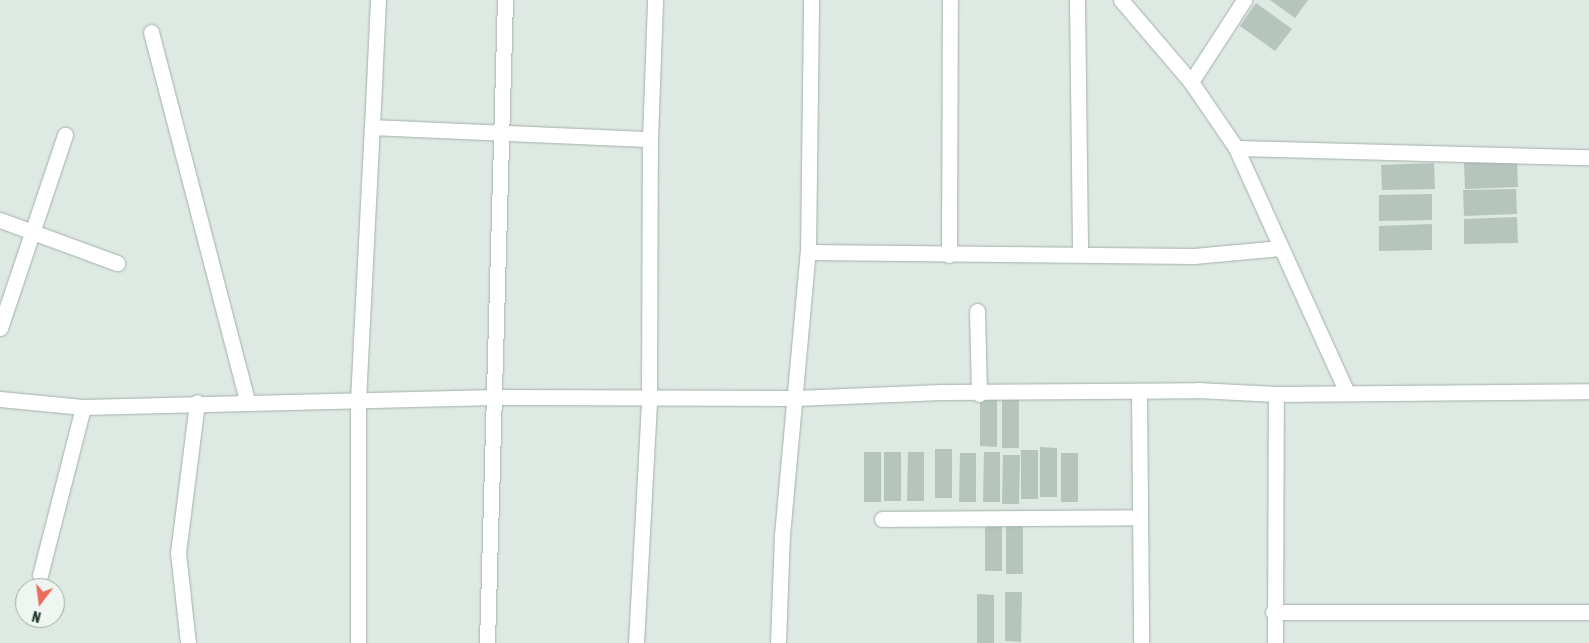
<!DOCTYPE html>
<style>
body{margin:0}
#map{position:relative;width:1589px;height:643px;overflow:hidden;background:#dfe9e3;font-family:"Asap Condensed",sans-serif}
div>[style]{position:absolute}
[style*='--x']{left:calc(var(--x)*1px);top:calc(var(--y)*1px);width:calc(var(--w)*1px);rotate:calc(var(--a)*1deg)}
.building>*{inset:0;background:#b5c4bc}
.roads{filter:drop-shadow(0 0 1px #a2b0a9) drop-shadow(0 0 1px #a2b0a9)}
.street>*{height:15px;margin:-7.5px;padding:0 7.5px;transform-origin:7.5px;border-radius:7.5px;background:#fff}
span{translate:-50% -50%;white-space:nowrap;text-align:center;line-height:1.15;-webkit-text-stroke:4px #eff6f2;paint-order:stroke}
.north{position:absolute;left:15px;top:578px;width:50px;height:50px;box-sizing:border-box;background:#eff6f2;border:1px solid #9daaa4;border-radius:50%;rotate:195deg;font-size:14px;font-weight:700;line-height:20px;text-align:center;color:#21382f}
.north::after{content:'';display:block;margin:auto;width:18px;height:22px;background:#ea6d5c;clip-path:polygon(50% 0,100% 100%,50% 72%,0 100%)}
</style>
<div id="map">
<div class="building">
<div style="clip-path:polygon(1270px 0,1308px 0,1295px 18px)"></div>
<div style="clip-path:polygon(1256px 3px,1292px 29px,1275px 51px,1240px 26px)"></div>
<div style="clip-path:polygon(1517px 161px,1518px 187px,1465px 189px,1464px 163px)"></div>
<div style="clip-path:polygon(1434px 163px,1435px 189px,1382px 190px,1381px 165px)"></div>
<div style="clip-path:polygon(1516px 189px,1517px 214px,1464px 216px,1463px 190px)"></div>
<div style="clip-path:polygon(1432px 194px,1432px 220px,1379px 221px,1379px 195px)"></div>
<div style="clip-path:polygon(1517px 217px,1518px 243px,1464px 244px,1464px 219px)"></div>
<div style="clip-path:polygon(1432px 224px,1432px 250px,1379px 251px,1379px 226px)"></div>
<div style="clip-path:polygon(980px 397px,997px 397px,997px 447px,980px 446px)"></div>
<div style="clip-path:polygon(1002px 399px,1019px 399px,1019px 448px,1002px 448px)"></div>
<div style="clip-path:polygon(1040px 447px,1057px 448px,1057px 497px,1040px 497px)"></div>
<div style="clip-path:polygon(935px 449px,952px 449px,952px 498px,935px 498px)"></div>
<div style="clip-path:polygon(1021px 450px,1038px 450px,1038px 499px,1021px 499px)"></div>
<div style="clip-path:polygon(864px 452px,881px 452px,881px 502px,864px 502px)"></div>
<div style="clip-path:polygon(884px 452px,901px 452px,901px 501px,884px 501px)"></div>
<div style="clip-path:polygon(908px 452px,924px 452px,924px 501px,907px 501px)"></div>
<div style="clip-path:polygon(984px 452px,1000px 452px,1000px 502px,983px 502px)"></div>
<div style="clip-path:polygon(960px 453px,976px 453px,976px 502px,959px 502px)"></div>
<div style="clip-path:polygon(1061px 453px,1078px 453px,1078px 502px,1061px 502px)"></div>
<div style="clip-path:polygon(1003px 455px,1020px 455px,1019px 504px,1002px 504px)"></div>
<div style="clip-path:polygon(985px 522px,1002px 522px,1002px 571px,985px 571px)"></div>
<div style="clip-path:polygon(1006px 525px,1023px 525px,1023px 574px,1006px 574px)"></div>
<div style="clip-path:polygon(1005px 592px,1022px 592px,1021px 642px,1005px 641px)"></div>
<div style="clip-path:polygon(977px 594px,994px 595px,994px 643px,977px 643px)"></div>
</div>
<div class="roads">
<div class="street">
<div style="--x:1077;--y:0;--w:252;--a:89.3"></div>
<div style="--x:1121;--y:0;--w:108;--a:49.5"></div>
<div style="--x:1191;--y:82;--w:80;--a:55.7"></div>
<div style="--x:1236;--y:148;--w:269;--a:65.6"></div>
<div style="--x:151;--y:32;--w:381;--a:75.4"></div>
<div style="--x:1191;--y:82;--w:98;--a:-57.1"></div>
<div style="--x:372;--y:127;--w:127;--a:-87.3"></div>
<div style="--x:1236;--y:148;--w:353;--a:1.5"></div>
<div style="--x:0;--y:220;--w:125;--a:20.2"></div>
<div style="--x:808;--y:252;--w:386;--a:0.6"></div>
<div style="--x:1194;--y:256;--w:87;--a:-5.3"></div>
<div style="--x:949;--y:255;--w:255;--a:-89.8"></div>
<div style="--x:977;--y:311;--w:83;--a:88.6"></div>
<div style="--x:0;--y:328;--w:204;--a:-71.4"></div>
<div style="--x:1139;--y:391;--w:252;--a:89.5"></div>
<div style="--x:0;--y:399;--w:83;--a:5.5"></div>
<div style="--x:83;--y:407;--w:413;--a:-1.4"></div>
<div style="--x:496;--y:397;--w:300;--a:0.2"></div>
<div style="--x:796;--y:398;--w:146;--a:-2.4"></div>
<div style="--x:942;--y:392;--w:255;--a:-0.4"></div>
<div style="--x:1197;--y:390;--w:79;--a:2.9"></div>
<div style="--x:1276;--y:394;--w:313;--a:-0.5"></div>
<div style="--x:882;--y:519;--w:258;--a:-0.4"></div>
<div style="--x:40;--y:575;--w:173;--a:-75.6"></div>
<div style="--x:1273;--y:612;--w:316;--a:0"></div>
<div style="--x:188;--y:643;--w:91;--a:-96.3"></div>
<div style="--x:178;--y:553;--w:152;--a:-82.8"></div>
<div style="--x:358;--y:643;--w:243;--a:-90"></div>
<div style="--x:358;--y:400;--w:273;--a:-87.1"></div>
<div style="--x:372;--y:127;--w:278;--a:2.5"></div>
<div style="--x:487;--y:643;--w:643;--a:-88.4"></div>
<div style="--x:636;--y:643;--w:243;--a:-86.9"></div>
<div style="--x:649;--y:400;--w:261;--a:-89.8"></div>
<div style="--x:650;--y:139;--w:139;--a:-87.9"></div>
<div style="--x:778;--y:643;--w:108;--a:-87.9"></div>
<div style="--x:782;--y:535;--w:284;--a:-84.8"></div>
<div style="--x:808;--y:252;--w:252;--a:-89.3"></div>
<div style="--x:1275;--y:643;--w:249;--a:-89.8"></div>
</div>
</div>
<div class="north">N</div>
</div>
